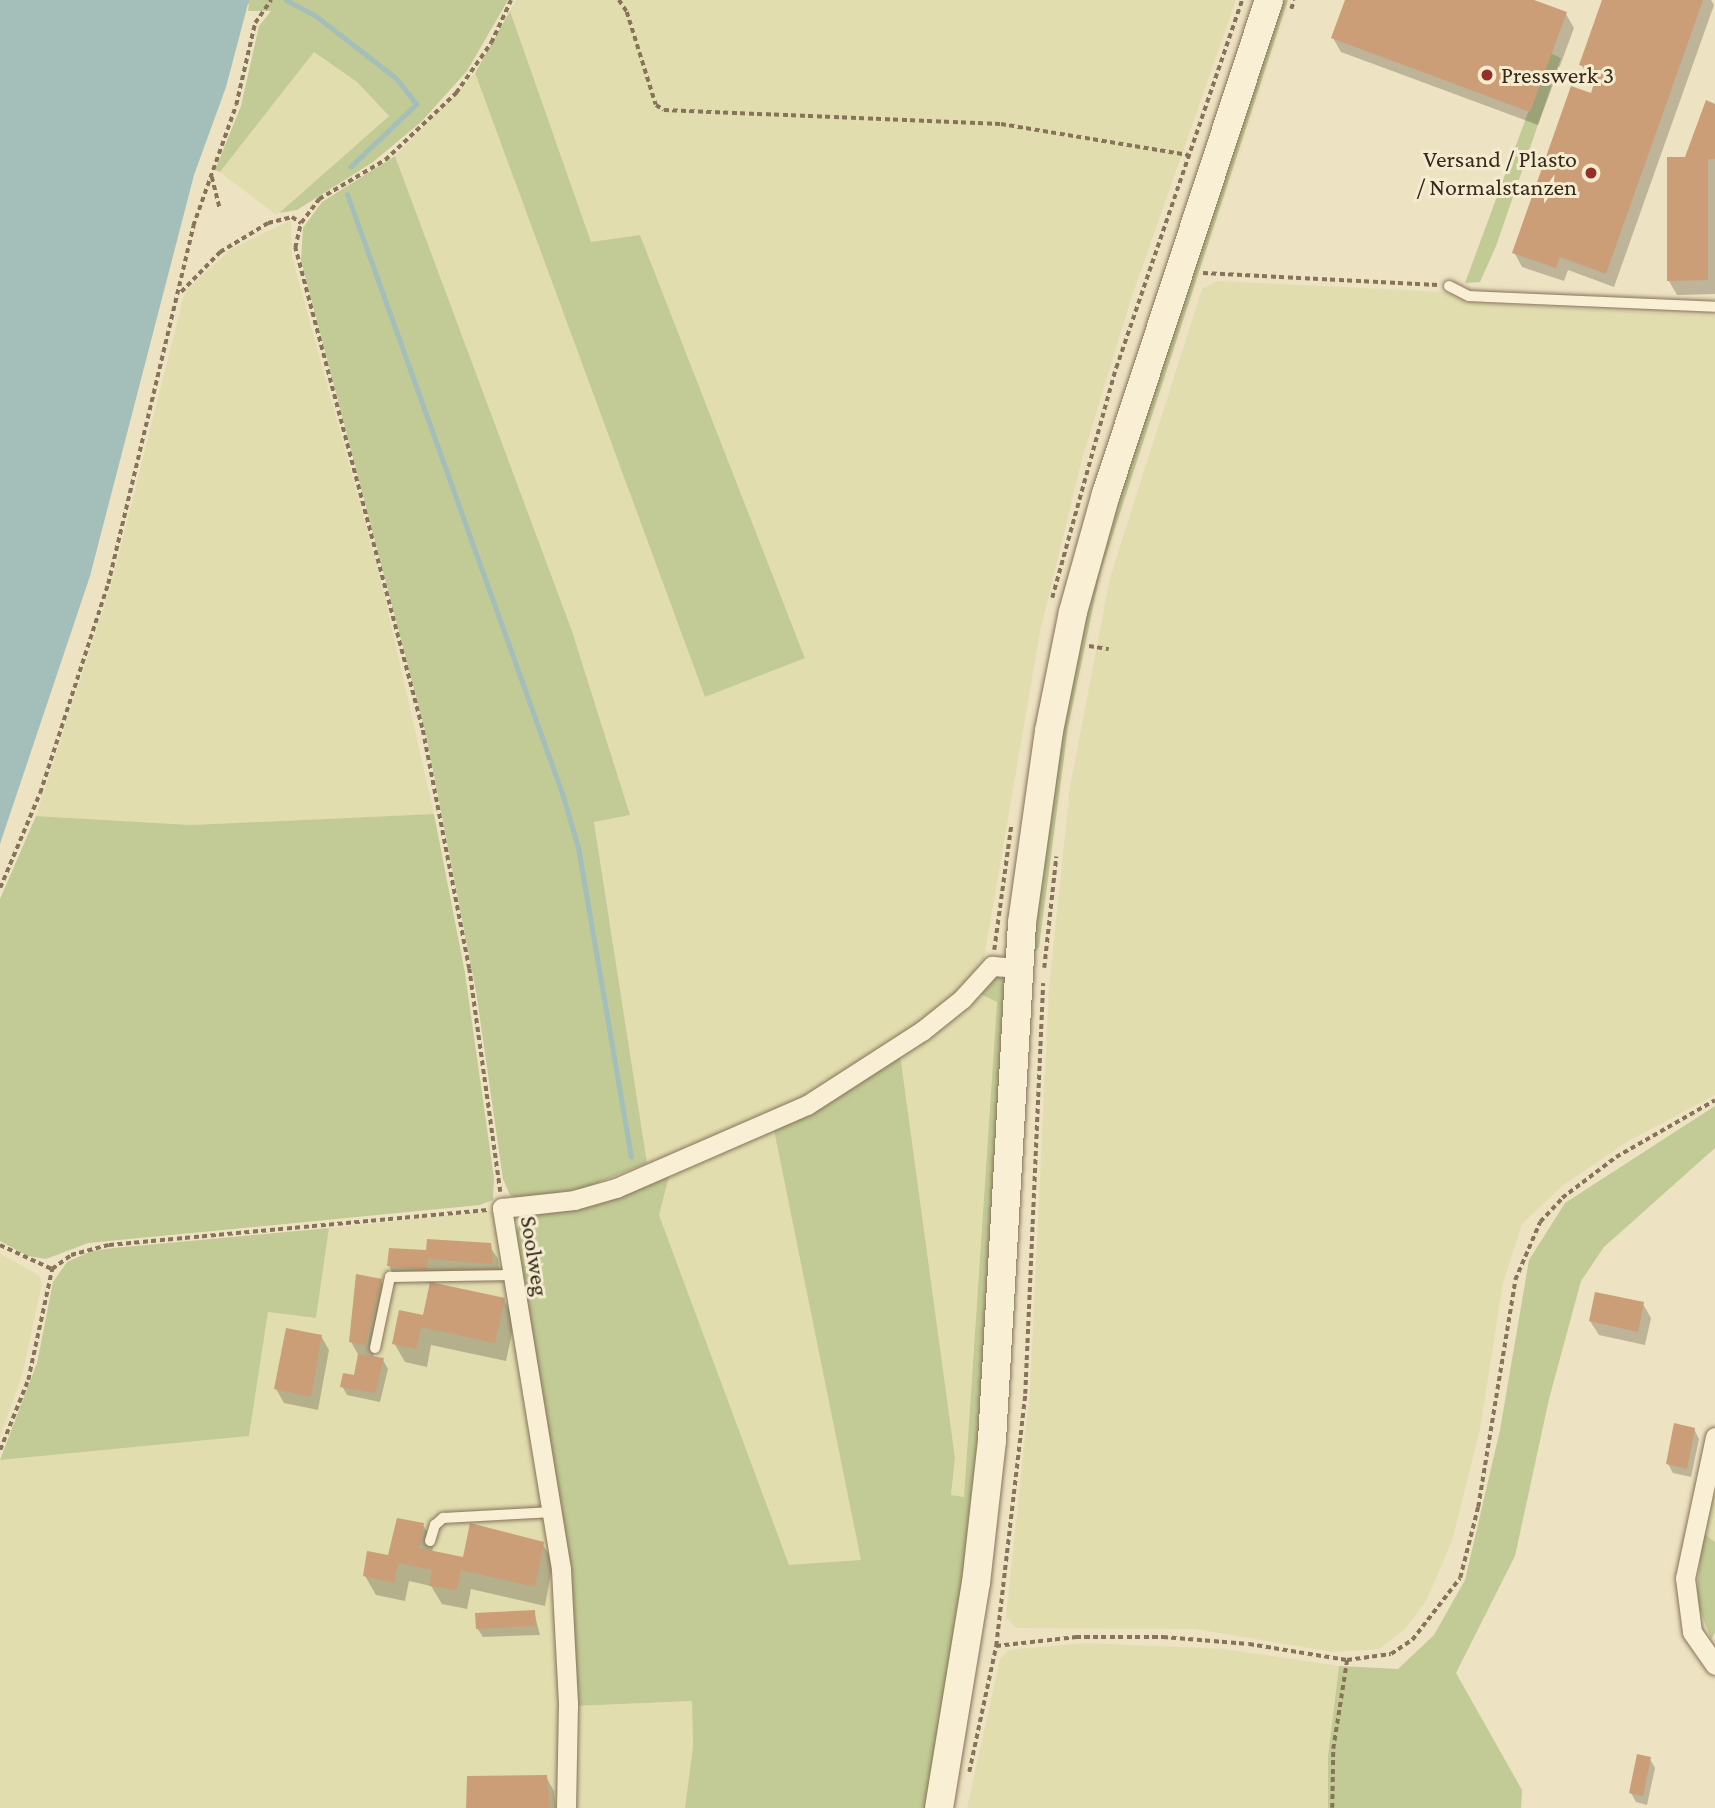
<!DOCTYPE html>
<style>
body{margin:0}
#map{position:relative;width:1715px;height:1808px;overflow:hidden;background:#ede2c1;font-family:"Crimson Pro",serif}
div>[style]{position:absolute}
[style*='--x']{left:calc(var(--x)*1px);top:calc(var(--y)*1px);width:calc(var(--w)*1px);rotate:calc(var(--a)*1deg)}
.farmland>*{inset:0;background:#e2ddaf}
.green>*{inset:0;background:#c2cb95}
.water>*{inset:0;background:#a4bfb9}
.shadow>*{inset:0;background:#0003}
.stream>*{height:5px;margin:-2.5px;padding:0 2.5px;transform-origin:2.5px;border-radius:2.5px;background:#a4bfb9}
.building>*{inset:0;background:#cb9e77}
.path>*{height:3.5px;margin-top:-1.75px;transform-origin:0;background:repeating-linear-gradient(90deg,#867359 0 5px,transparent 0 8.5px)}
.roads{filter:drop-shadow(0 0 2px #867359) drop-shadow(0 0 2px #867359)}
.service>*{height:10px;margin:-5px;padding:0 5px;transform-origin:5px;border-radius:5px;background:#f8efd4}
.minor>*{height:19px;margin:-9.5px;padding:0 9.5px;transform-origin:9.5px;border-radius:9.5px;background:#f8efd4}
.secondary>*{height:28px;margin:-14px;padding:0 14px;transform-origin:14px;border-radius:14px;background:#f8efd4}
.dots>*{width:19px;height:19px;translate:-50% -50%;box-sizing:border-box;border:4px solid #f5ecd0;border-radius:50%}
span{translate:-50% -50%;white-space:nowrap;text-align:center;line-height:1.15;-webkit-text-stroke:6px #f5ecd0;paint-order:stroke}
.poi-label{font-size:24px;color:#362a1d}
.left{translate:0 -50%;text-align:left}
.right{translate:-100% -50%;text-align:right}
.street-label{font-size:24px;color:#362a1d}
</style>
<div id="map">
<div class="farmland">
<div style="clip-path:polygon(516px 0,1236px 0,1131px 299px,1082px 459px,1040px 632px,984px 958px,973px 976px,937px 1010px,811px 1094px,647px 1163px,594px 821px,630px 815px,572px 631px,395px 156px,475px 73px,705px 697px,805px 657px,640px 235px,591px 243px,510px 11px)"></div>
<div style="clip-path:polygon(314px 52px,357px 82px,389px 116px,276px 215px,220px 172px)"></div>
<div style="clip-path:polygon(291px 220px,292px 257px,381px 580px,434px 814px,191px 825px,36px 816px,111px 585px,185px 291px,231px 249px)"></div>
<div style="clip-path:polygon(1217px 281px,1445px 292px,1467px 303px,1715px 316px,1715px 1095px,1630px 1140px,1562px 1186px,1522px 1224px,1503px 1283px,1480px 1429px,1452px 1541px,1426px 1601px,1405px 1629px,1379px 1649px,1333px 1652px,1195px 1629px,1016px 1628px,1006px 1617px,1030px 1390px,1049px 988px,1070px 787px,1110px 578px,1202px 289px)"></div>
<div style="clip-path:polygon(978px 993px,997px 1001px,964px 1497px,951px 1496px,955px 1458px,900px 1054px)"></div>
<div style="clip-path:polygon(770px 1130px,779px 1137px,862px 1561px,789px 1566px,659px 1215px,670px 1173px)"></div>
<div style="clip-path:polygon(491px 1211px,497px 1224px,545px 1482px,559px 1641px,559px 1808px,0 1808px,0 1460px,249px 1436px,268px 1312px,316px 1318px,329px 1228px)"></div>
<div style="clip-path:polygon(0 1254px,39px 1275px,42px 1283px,22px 1376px,0 1436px)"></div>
<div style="clip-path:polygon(1715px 1479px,1715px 1542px,1703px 1533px)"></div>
<div style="clip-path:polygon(1087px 1643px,1224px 1649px,1339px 1666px,1328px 1756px,1328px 1808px,967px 1808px,1000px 1659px,1009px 1650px)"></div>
<div style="clip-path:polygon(692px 1701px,693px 1746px,685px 1808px,573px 1808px,575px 1706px)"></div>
</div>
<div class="green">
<div style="clip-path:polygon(165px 0,508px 0,467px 71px,421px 122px,373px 162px,297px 210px,279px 213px,389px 116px,357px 82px,314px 52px,220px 172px,215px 170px,241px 106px,259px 26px,271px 11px,248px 11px,249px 4px)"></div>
<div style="clip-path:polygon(1279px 0,1288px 0,1100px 574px,1068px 727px,1039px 947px,1034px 953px,1046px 806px,1093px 571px)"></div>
<div style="clip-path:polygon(510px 11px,591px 242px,640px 235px,805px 658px,705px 697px,475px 73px)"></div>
<div style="clip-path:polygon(1550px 53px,1561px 58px,1496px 246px,1480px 282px,1465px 283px)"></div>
<div style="clip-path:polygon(395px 156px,572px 631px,630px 815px,594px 822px,647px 1163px,584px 1188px,520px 1200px,510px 1195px,503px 1179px,476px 991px,426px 734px,301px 260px,303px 228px,322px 202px)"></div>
<div style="clip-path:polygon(434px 814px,465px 973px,494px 1178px,493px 1200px,480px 1205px,88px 1243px,46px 1259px,28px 1256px,0 1241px,0 899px,36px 816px,191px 825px)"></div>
<div style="clip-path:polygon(991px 976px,1007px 978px,990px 1322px,968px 1570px,927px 1808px,685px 1808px,693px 1746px,692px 1701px,575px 1706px,565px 1536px,515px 1232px,530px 1212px,670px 1173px,659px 1215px,789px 1565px,861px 1560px,774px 1130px,900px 1054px,955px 1458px,951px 1495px,964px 1497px,997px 1002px,978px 993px)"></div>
<div style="clip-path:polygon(1715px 1106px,1715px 1148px,1604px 1247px,1581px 1281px,1549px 1399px,1515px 1556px,1456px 1673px,1522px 1790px,1521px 1808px,1328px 1808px,1328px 1756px,1339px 1666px,1398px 1669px,1434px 1635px,1465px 1580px,1500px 1430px,1529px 1260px,1565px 1203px)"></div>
<div style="clip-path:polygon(329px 1228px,316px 1318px,268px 1312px,249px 1436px,0 1460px,37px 1363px,53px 1282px,67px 1262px,92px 1251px,114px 1248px)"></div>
<div style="clip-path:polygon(1703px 1533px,1715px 1542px,1715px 1633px,1711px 1639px,1696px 1599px)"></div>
</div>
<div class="water">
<div style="clip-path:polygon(0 0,249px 0,226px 87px,194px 175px,90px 576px,0 844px)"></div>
</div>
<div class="shadow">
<div style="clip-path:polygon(1347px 0,1529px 0,1566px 14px,1574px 28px,1538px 125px,1341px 52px,1333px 38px)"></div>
<div style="clip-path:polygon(1604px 0,1711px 0,1714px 5px,1614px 287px,1568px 270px,1564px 281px,1522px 267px,1514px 252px,1592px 95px,1597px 81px,1589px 78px,1581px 64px)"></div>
<div style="clip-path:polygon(1715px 106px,1715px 294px,1677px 295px,1669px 281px,1686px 159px)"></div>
<div style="clip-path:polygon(489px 1245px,498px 1259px,500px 1277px,435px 1273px,434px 1285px,504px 1300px,515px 1319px,506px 1361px,431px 1345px,427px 1367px,405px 1362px,394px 1343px,425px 1317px,432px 1283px,397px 1280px,389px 1266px,427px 1252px)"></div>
<div style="clip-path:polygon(381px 1281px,389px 1295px,373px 1358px,383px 1360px,388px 1369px,380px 1402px,347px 1395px,342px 1386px,355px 1377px,359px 1356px,351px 1342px)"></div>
<div style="clip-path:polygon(1643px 1304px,1651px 1318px,1645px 1345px,1599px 1335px,1590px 1321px)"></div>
<div style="clip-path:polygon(321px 1336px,329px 1350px,318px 1410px,284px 1403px,276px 1389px)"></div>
<div style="clip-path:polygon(1694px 1429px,1699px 1439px,1691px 1477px,1673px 1473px,1668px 1464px)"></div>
<div style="clip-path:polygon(423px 1525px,434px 1544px,432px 1552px,464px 1559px,542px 1543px,553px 1562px,545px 1606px,471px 1589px,467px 1609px,442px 1604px,431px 1586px,409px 1581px,405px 1601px,376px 1595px,365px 1576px)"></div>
<div style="clip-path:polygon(534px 1612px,540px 1635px,483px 1637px,477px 1628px)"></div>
<div style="clip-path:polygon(1650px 1759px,1655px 1768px,1647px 1805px,1636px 1802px,1631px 1793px)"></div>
<div style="clip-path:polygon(546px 1777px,554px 1791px,556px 1808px,468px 1808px)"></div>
</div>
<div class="stream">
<div style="--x:286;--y:0;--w:34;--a:28"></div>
<div style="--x:316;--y:16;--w:101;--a:37.8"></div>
<div style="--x:396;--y:78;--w:33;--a:52"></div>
<div style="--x:416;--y:104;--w:91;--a:136.3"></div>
<div style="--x:347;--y:194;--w:636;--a:70.26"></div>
<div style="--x:562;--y:793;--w:56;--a:73.5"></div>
<div style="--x:578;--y:847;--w:314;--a:80.3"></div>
</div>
<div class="building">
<div style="clip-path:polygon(1345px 0,1534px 0,1567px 12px,1530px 112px,1331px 38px)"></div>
<div style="clip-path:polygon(1602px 0,1703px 0,1606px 274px,1560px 257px,1556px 268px,1512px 253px,1571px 86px,1591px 93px,1598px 71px,1579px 65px)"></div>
<div style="clip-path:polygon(1706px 100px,1715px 104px,1715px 159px,1708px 159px,1708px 280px,1667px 281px,1667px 157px,1685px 157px)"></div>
<div style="clip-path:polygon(427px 1239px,491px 1243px,493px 1264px,428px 1259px,427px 1270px,387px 1266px,389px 1248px,426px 1250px)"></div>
<div style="clip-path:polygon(356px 1274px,382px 1279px,365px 1345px,349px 1342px)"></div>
<div style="clip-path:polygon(430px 1282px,505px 1298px,495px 1343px,421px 1327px,416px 1349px,392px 1344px,399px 1310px,423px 1315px)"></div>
<div style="clip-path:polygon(1595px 1292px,1644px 1302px,1638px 1332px,1589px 1321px)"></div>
<div style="clip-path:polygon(286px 1328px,322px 1335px,311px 1397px,274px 1389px)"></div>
<div style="clip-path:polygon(358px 1354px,384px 1358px,375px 1393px,340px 1387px,343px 1373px,354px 1375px)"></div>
<div style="clip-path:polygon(1674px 1423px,1695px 1428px,1687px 1469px,1666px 1464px)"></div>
<div style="clip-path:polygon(397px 1518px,424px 1523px,419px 1548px,463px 1557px,470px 1523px,544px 1542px,535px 1587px,461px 1570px,457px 1590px,429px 1586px,432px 1570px,398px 1563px,394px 1583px,363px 1576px,367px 1551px,388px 1555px)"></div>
<div style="clip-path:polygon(535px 1610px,536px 1626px,476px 1629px,475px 1613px)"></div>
<div style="clip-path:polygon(1637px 1754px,1651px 1757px,1643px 1796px,1629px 1793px)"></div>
<div style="clip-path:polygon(547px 1775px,550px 1808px,466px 1808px,467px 1776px)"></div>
</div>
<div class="path">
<div style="--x:619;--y:0;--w:14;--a:56"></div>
<div style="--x:627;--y:12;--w:97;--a:72.7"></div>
<div style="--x:656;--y:105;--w:9;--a:32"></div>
<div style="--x:664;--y:110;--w:337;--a:2.4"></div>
<div style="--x:1001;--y:124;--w:190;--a:9.4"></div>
<div style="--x:1291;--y:9;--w:9;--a:-72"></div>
<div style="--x:212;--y:177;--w:33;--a:76"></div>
<div style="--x:1203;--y:273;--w:235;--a:2.9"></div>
<div style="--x:181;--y:292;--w:56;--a:-45.7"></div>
<div style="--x:220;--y:252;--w:56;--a:-31.1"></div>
<div style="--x:268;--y:223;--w:25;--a:-14"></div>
<div style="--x:292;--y:217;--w:11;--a:34"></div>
<div style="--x:1052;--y:598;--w:239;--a:-74.5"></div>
<div style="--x:1116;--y:368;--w:389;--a:-71.1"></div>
<div style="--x:1089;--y:646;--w:20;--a:9"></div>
<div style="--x:0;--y:888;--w:103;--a:-67.2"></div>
<div style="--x:40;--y:793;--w:220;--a:-72"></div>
<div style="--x:108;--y:584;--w:368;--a:-76.6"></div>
<div style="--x:193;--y:226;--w:128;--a:-70.4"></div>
<div style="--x:236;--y:105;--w:84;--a:-77"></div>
<div style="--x:255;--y:23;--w:28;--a:-55"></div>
<div style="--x:994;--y:950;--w:125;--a:-82.2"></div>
<div style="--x:1044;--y:968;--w:112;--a:-83.8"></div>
<div style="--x:500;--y:1192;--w:225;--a:-97.9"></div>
<div style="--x:469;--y:969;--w:246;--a:-101"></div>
<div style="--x:422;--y:728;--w:497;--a:-104.8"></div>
<div style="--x:295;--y:248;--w:26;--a:-77"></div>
<div style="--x:301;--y:223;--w:30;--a:-53"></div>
<div style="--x:319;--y:199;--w:77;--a:-30.6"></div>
<div style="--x:385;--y:160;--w:98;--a:-43.3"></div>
<div style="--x:456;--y:93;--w:61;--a:-55"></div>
<div style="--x:491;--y:43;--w:47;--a:-65.1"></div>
<div style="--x:0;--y:1245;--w:57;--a:24.8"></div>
<div style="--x:0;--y:1450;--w:75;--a:-68.2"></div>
<div style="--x:28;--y:1380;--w:114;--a:-77.8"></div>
<div style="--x:52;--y:1269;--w:24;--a:-36"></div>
<div style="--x:71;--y:1255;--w:39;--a:-15"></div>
<div style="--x:109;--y:1245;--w:380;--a:-5.3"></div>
<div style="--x:996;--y:1646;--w:81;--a:-6.4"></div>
<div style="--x:1076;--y:1637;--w:87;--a:0"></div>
<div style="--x:1163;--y:1637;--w:86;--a:4.7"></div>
<div style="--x:1249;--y:1644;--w:99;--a:9.3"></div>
<div style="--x:1347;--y:1660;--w:44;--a:-7.8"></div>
<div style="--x:1391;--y:1654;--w:25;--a:-34"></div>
<div style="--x:1412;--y:1640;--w:78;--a:-52.3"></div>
<div style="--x:1460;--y:1578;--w:73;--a:-75.8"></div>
<div style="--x:1478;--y:1507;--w:230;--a:-80.7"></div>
<div style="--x:1515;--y:1280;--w:63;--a:-66.7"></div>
<div style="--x:1540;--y:1222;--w:33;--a:-47"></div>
<div style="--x:1562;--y:1198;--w:68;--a:-37.2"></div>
<div style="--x:1616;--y:1157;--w:114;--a:-29.9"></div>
<div style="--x:969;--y:1772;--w:129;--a:-77.9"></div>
<div style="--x:996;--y:1646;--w:254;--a:-83.4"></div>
<div style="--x:1025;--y:1394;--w:411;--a:-87.5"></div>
<div style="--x:1332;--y:1808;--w:59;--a:-89"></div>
<div style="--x:1333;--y:1749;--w:90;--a:-81.1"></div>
</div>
<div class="roads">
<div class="service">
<div style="--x:1449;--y:286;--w:22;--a:27"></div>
<div style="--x:1469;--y:296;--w:20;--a:3"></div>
<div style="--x:1489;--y:297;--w:226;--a:2.5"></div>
<div style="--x:375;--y:1348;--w:73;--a:-78.1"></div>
<div style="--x:390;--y:1277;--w:123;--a:-0.9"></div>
<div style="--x:430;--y:1541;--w:17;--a:-73"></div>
<div style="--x:435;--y:1525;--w:11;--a:-41"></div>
<div style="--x:443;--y:1518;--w:110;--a:-3.1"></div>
</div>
<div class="minor">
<div style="--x:1715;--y:1437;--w:144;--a:102"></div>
<div style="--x:1685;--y:1578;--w:54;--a:82.6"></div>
<div style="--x:1692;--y:1632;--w:40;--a:55.1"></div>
<div style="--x:566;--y:1808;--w:105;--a:-88.9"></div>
<div style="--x:568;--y:1703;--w:134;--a:-93"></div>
<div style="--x:561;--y:1569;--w:366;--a:-99.3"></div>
<div style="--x:502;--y:1208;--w:72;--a:-6.3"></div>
<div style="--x:574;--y:1200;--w:44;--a:-15.9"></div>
<div style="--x:616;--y:1188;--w:208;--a:-23.5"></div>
<div style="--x:807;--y:1105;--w:137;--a:-32.8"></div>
<div style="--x:922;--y:1031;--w:51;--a:-38.7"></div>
<div style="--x:962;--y:999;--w:45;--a:-47.7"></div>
<div style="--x:992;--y:966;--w:27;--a:4"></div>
</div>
<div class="secondary">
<div style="--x:939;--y:1808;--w:228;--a:-80.7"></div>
<div style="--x:976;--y:1583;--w:144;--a:-83.6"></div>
<div style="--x:992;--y:1440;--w:518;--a:-86.68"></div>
<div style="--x:1022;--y:923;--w:194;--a:-82"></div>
<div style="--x:1049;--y:731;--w:121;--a:-78.6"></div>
<div style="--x:1073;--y:612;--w:123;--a:-74.4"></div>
<div style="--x:1106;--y:494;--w:520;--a:-71.74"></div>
</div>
</div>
<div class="dots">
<div style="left:1487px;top:75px;background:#942f2a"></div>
<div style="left:1591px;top:173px;background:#942f2a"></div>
</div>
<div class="poi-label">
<span class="left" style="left:1501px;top:75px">Presswerk 3</span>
<span class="right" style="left:1577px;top:173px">Versand / Plasto<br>/ Normalstanzen</span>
</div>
<div class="street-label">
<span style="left:535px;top:1256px;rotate:81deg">Soolweg</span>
</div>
</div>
